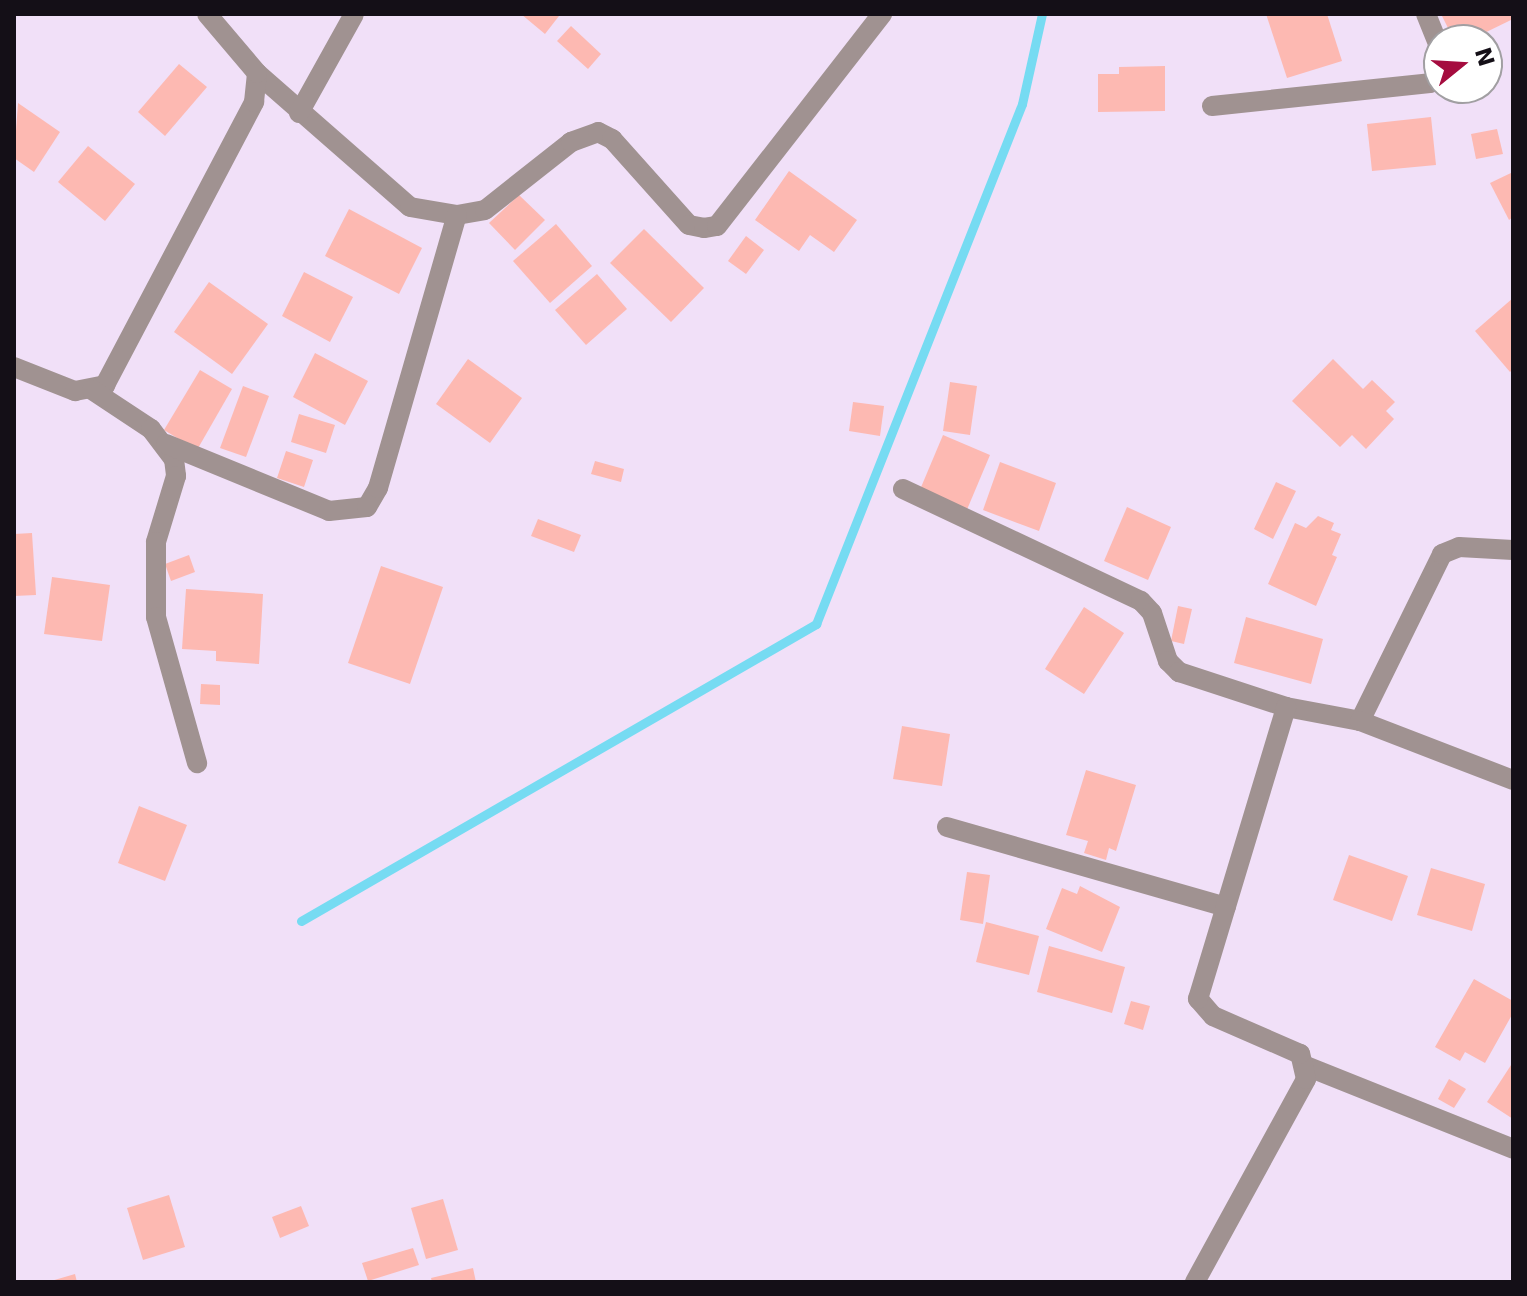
<!DOCTYPE html>
<style>
body{margin:0}
#map{position:relative;width:1527px;height:1296px;overflow:hidden;background:#f1e0f8;font-family:"DejaVu Sans",sans-serif}
div>[style]{position:absolute}
[style*='--x']{left:calc(var(--x)*1px);top:calc(var(--y)*1px);width:calc(var(--w)*1px);rotate:calc(var(--a)*1deg)}
.stream>*{height:9px;margin:-4.5px;padding:0 4.5px;transform-origin:4.5px;border-radius:4.5px;background:#76dbf2}
.building>*{inset:0;background:#fdb9b2}
.street>*{height:20px;margin:-10px;padding:0 10px;transform-origin:10px;border-radius:10px;background:#a09291}
span{translate:-50% -50%;white-space:nowrap;text-align:center;line-height:1.15;-webkit-text-stroke:8px #fff;paint-order:stroke}
.frame{position:absolute;inset:0;border:16px solid #140f17;pointer-events:none}
.north{position:absolute;left:1423px;top:24px;width:80px;height:80px;box-sizing:border-box;background:#fff;border:2px solid #a19fa2;border-radius:50%;rotate:72deg;font-size:22px;font-weight:700;line-height:32px;text-align:center;color:#140f17}
.north::after{content:'';display:block;margin:auto;width:28px;height:36px;background:#a50c3f;clip-path:polygon(50% 0,100% 100%,50% 72%,0 100%)}
</style>
<div id="map">
<div class="stream">
<div style="--x:301;--y:921;--w:595;--a:-29.97"></div>
<div style="--x:816;--y:624;--w:559;--a:-68.39"></div>
<div style="--x:1022;--y:104;--w:92;--a:-77.5"></div>
</div>
<div class="building">
<div style="clip-path:polygon(521px 14px,557px 14px,559px 16px,545px 34px)"></div>
<div style="clip-path:polygon(1266px 14px,1327px 14px,1342px 61px,1287px 78px)"></div>
<div style="clip-path:polygon(1441px 14px,1513px 14px,1513px 19px,1470px 40px,1454px 40px)"></div>
<div style="clip-path:polygon(571px 26px,601px 54px,588px 69px,557px 41px)"></div>
<div style="clip-path:polygon(179px 64px,207px 87px,165px 136px,138px 112px)"></div>
<div style="clip-path:polygon(1165px 66px,1165px 111px,1098px 112px,1098px 74px,1119px 74px,1119px 67px)"></div>
<div style="clip-path:polygon(18px 103px,60px 132px,34px 172px,14px 158px)"></div>
<div style="clip-path:polygon(1431px 117px,1436px 165px,1372px 171px,1367px 124px)"></div>
<div style="clip-path:polygon(1497px 129px,1503px 154px,1476px 159px,1471px 134px)"></div>
<div style="clip-path:polygon(88px 146px,135px 184px,105px 221px,58px 182px)"></div>
<div style="clip-path:polygon(789px 171px,857px 220px,834px 252px,810px 235px,799px 251px,755px 220px)"></div>
<div style="clip-path:polygon(1513px 172px,1513px 217px,1509px 220px,1490px 183px)"></div>
<div style="clip-path:polygon(519px 195px,545px 220px,515px 250px,489px 223px)"></div>
<div style="clip-path:polygon(349px 209px,422px 248px,399px 294px,325px 256px)"></div>
<div style="clip-path:polygon(556px 224px,592px 266px,550px 303px,513px 261px)"></div>
<div style="clip-path:polygon(644px 229px,704px 288px,671px 322px,610px 263px)"></div>
<div style="clip-path:polygon(746px 236px,764px 250px,746px 274px,728px 261px)"></div>
<div style="clip-path:polygon(304px 272px,353px 297px,330px 342px,282px 316px)"></div>
<div style="clip-path:polygon(597px 274px,627px 309px,586px 345px,555px 310px)"></div>
<div style="clip-path:polygon(209px 282px,268px 324px,232px 374px,174px 332px)"></div>
<div style="clip-path:polygon(1513px 298px,1513px 369px,1510px 372px,1475px 331px)"></div>
<div style="clip-path:polygon(315px 353px,368px 381px,345px 425px,293px 397px)"></div>
<div style="clip-path:polygon(468px 359px,522px 398px,490px 443px,436px 404px)"></div>
<div style="clip-path:polygon(1333px 359px,1363px 389px,1372px 380px,1395px 402px,1386px 411px,1394px 419px,1366px 449px,1352px 435px,1340px 447px,1292px 401px)"></div>
<div style="clip-path:polygon(200px 370px,232px 389px,197px 450px,164px 430px)"></div>
<div style="clip-path:polygon(950px 382px,977px 386px,970px 435px,943px 431px)"></div>
<div style="clip-path:polygon(243px 386px,269px 396px,246px 457px,220px 448px)"></div>
<div style="clip-path:polygon(853px 402px,884px 406px,880px 436px,849px 431px)"></div>
<div style="clip-path:polygon(299px 414px,335px 425px,326px 453px,291px 442px)"></div>
<div style="clip-path:polygon(943px 435px,990px 455px,966px 512px,919px 492px)"></div>
<div style="clip-path:polygon(286px 451px,313px 460px,304px 487px,277px 478px)"></div>
<div style="clip-path:polygon(595px 461px,624px 469px,621px 482px,591px 474px)"></div>
<div style="clip-path:polygon(1000px 462px,1056px 483px,1039px 531px,983px 510px)"></div>
<div style="clip-path:polygon(1276px 482px,1296px 491px,1273px 539px,1254px 529px)"></div>
<div style="clip-path:polygon(1127px 507px,1171px 527px,1148px 580px,1104px 561px)"></div>
<div style="clip-path:polygon(1318px 516px,1334px 523px,1331px 530px,1341px 534px,1332px 555px,1337px 557px,1316px 606px,1268px 584px,1295px 523px,1306px 528px)"></div>
<div style="clip-path:polygon(538px 519px,581px 535px,574px 552px,531px 536px)"></div>
<div style="clip-path:polygon(32px 533px,36px 595px,14px 596px,14px 534px)"></div>
<div style="clip-path:polygon(189px 555px,195px 572px,171px 581px,165px 564px)"></div>
<div style="clip-path:polygon(381px 566px,443px 587px,410px 684px,348px 663px)"></div>
<div style="clip-path:polygon(52px 577px,110px 585px,102px 641px,44px 634px)"></div>
<div style="clip-path:polygon(186px 589px,263px 594px,259px 664px,216px 661px,216px 651px,182px 649px)"></div>
<div style="clip-path:polygon(1178px 606px,1192px 609px,1184px 644px,1171px 641px)"></div>
<div style="clip-path:polygon(1084px 607px,1124px 633px,1084px 694px,1045px 669px)"></div>
<div style="clip-path:polygon(1246px 617px,1323px 639px,1311px 684px,1234px 663px)"></div>
<div style="clip-path:polygon(201px 684px,220px 685px,220px 705px,200px 704px)"></div>
<div style="clip-path:polygon(902px 726px,950px 734px,942px 786px,893px 779px)"></div>
<div style="clip-path:polygon(1086px 770px,1136px 785px,1116px 851px,1109px 848px,1106px 860px,1084px 853px,1088px 841px,1066px 835px)"></div>
<div style="clip-path:polygon(139px 806px,187px 825px,165px 881px,118px 863px)"></div>
<div style="clip-path:polygon(1349px 855px,1408px 876px,1392px 921px,1333px 900px)"></div>
<div style="clip-path:polygon(1431px 868px,1485px 884px,1472px 931px,1417px 915px)"></div>
<div style="clip-path:polygon(967px 872px,990px 875px,983px 924px,960px 920px)"></div>
<div style="clip-path:polygon(1080px 886px,1120px 907px,1102px 952px,1046px 929px,1062px 888px,1077px 894px)"></div>
<div style="clip-path:polygon(986px 922px,1039px 936px,1029px 975px,976px 962px)"></div>
<div style="clip-path:polygon(1049px 946px,1125px 967px,1112px 1013px,1037px 992px)"></div>
<div style="clip-path:polygon(1474px 979px,1513px 1001px,1513px 1013px,1485px 1063px,1465px 1052px,1460px 1061px,1435px 1047px)"></div>
<div style="clip-path:polygon(1131px 1001px,1150px 1006px,1143px 1030px,1124px 1024px)"></div>
<div style="clip-path:polygon(1513px 1062px,1513px 1119px,1487px 1102px)"></div>
<div style="clip-path:polygon(1449px 1079px,1466px 1089px,1454px 1108px,1438px 1099px)"></div>
<div style="clip-path:polygon(169px 1195px,185px 1247px,143px 1260px,127px 1208px)"></div>
<div style="clip-path:polygon(443px 1199px,458px 1250px,426px 1259px,411px 1208px)"></div>
<div style="clip-path:polygon(301px 1206px,309px 1226px,280px 1238px,272px 1217px)"></div>
<div style="clip-path:polygon(413px 1248px,419px 1265px,368px 1281px,362px 1263px)"></div>
<div style="clip-path:polygon(473px 1268px,476px 1282px,432px 1282px,431px 1278px)"></div>
<div style="clip-path:polygon(75px 1274px,77px 1282px,51px 1282px,51px 1281px)"></div>
</div>
<div class="street">
<div style="--x:1426;--y:14;--w:35;--a:68"></div>
<div style="--x:257;--y:73;--w:203;--a:41.2"></div>
<div style="--x:410;--y:207;--w:48;--a:9.7"></div>
<div style="--x:457;--y:215;--w:28;--a:-10"></div>
<div style="--x:485;--y:210;--w:110;--a:-38.3"></div>
<div style="--x:571;--y:142;--w:29;--a:-20"></div>
<div style="--x:598;--y:132;--w:16;--a:27"></div>
<div style="--x:612;--y:139;--w:115;--a:48.2"></div>
<div style="--x:689;--y:225;--w:15;--a:11"></div>
<div style="--x:704;--y:228;--w:13;--a:-9"></div>
<div style="--x:717;--y:226;--w:269;--a:-52.1"></div>
<div style="--x:1212;--y:106;--w:219;--a:-6"></div>
<div style="--x:1430;--y:83;--w:11;--a:-34"></div>
<div style="--x:299;--y:113;--w:113;--a:-60.9"></div>
<div style="--x:14;--y:367;--w:66;--a:21.5"></div>
<div style="--x:75;--y:391;--w:31;--a:-11"></div>
<div style="--x:105;--y:385;--w:320;--a:-62.2"></div>
<div style="--x:254;--y:102;--w:29;--a:-84"></div>
<div style="--x:257;--y:73;--w:77;--a:-130.3"></div>
<div style="--x:92;--y:390;--w:71;--a:33.5"></div>
<div style="--x:151;--y:429;--w:38;--a:53"></div>
<div style="--x:174;--y:459;--w:17;--a:83"></div>
<div style="--x:176;--y:476;--w:69;--a:106.9"></div>
<div style="--x:156;--y:542;--w:75;--a:90"></div>
<div style="--x:156;--y:617;--w:152;--a:74.3"></div>
<div style="--x:166;--y:444;--w:176;--a:22.3"></div>
<div style="--x:329;--y:511;--w:38;--a:-6"></div>
<div style="--x:367;--y:507;--w:22;--a:-60"></div>
<div style="--x:378;--y:488;--w:284;--a:-73.9"></div>
<div style="--x:903;--y:489;--w:263;--a:25.2"></div>
<div style="--x:1141;--y:601;--w:16;--a:47"></div>
<div style="--x:1152;--y:613;--w:51;--a:71.6"></div>
<div style="--x:1168;--y:661;--w:16;--a:45"></div>
<div style="--x:1179;--y:672;--w:113;--a:18.1"></div>
<div style="--x:1286;--y:707;--w:75;--a:10.7"></div>
<div style="--x:1360;--y:721;--w:186;--a:-63.8"></div>
<div style="--x:1442;--y:554;--w:18;--a:-22"></div>
<div style="--x:1459;--y:547;--w:54;--a:3.2"></div>
<div style="--x:1360;--y:721;--w:164;--a:21.1"></div>
<div style="--x:947;--y:827;--w:290;--a:16"></div>
<div style="--x:1306;--y:1066;--w:223;--a:21.8"></div>
<div style="--x:1195;--y:1282;--w:231;--a:-61.3"></div>
<div style="--x:1306;--y:1079;--w:26;--a:-103"></div>
<div style="--x:1300;--y:1054;--w:95;--a:-156.4"></div>
<div style="--x:1213;--y:1016;--w:23;--a:-131"></div>
<div style="--x:1198;--y:999;--w:305;--a:-73.2"></div>
</div>
<div class="frame"></div>
<div class="north">N</div>
</div>
